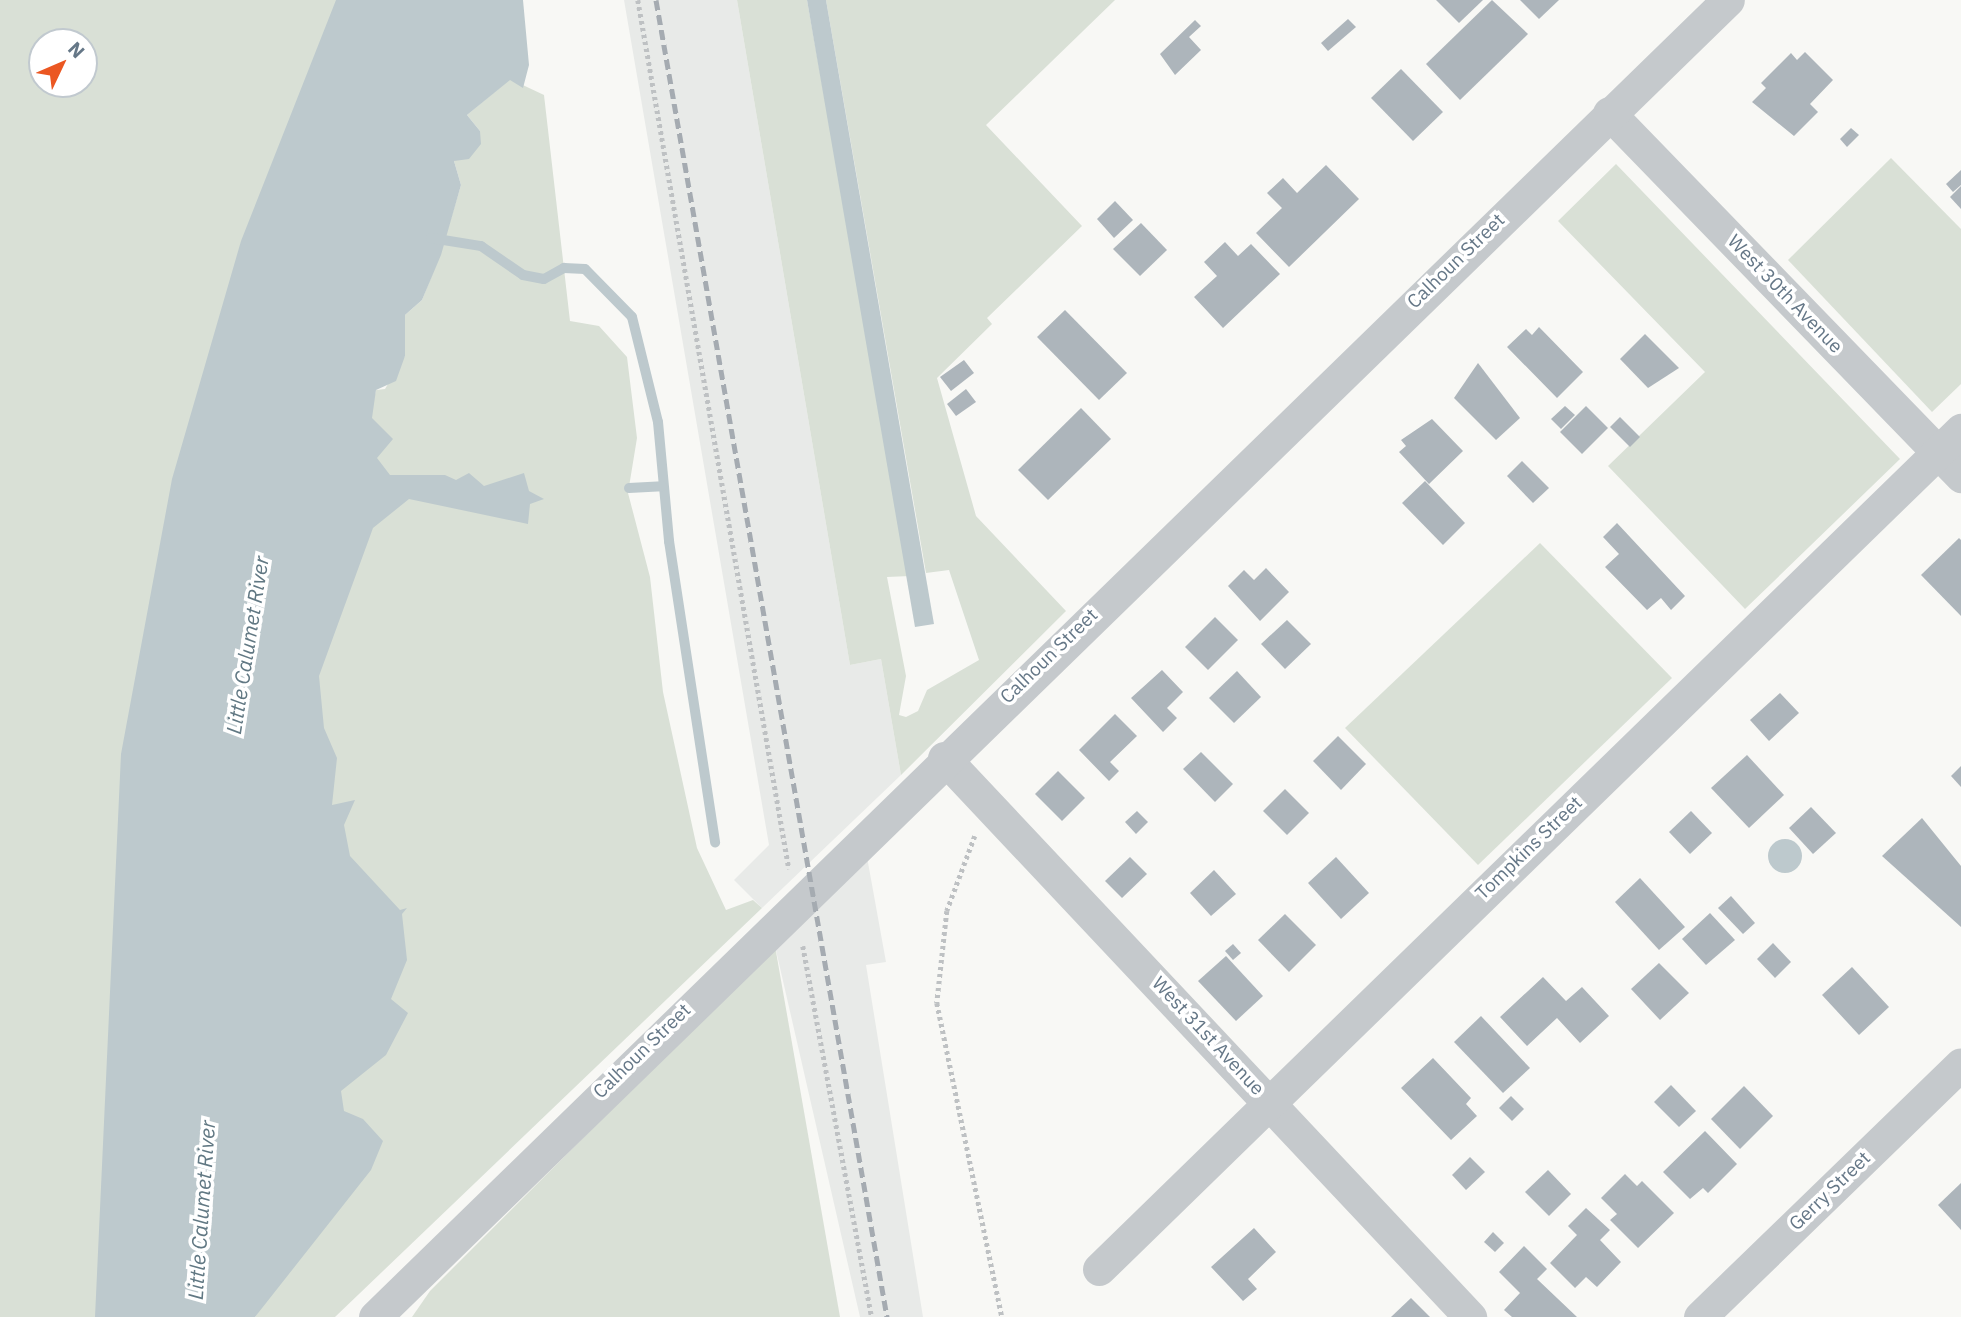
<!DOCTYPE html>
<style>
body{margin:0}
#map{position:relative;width:1961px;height:1317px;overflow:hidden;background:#f8f8f5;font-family:"IBM Plex Sans",sans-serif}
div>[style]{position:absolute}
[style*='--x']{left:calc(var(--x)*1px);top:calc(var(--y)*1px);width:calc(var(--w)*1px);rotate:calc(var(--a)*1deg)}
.built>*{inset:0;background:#e8eae8}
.green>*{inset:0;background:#d9e0d6}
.water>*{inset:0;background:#bdc9cd}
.round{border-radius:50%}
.stream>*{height:10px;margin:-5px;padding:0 5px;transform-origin:5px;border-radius:5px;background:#bdc9cd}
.building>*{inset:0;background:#adb5bb}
.path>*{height:4.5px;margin-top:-2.25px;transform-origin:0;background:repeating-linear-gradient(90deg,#bec1c3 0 3.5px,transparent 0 7px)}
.street>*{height:33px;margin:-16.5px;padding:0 16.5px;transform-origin:16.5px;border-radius:16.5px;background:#c5c9cc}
.rail>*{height:5px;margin-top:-2.5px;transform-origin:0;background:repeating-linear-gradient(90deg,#a5abb1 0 10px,transparent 0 15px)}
span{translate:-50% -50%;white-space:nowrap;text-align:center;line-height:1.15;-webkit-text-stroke:7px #fff;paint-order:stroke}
.street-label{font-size:19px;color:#657787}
.water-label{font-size:21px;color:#617883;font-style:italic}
.north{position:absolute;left:28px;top:28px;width:70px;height:70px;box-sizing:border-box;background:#fff;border:2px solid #c1c9cf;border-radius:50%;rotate:46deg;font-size:19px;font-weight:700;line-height:28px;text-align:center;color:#657787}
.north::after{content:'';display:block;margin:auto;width:24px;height:32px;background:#eb5722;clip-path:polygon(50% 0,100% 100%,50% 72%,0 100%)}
</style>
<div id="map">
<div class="built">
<div style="clip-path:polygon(624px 0,737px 0,850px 665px,881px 659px,901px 775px,762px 908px,734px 880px,769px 845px)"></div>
<div style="clip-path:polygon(867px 857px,886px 962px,866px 965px,923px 1317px,860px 1317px,775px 946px)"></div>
</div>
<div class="green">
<div style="clip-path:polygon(evenodd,0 0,337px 0,115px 1317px,0 1317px,0 0,42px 42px,84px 42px,84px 84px,42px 84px,42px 42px)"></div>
<div style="clip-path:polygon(737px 0,807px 0,910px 576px,887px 577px,906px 676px,899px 715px,906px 717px,918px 711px,927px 690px,979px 660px,949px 570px,926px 573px,826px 0,1115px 0,986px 125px,1082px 226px,987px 318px,992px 324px,937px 378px,976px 516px,1066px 611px,901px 775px,881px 659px,850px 665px)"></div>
<div style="clip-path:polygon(510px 79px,544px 95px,570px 321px,599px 326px,627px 357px,637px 438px,628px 493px,650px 577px,663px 692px,697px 848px,726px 910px,753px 900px,762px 908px,335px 1317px,255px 1317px,268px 1296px,325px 1095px,400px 910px,340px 901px,310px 697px,376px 390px,385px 389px,405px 356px,405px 315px,422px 300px,440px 255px,461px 185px,454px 161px,480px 131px,467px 115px)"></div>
<div style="clip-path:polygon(1891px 158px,1961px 229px,1961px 384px,1932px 412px,1788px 260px)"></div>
<div style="clip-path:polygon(1616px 164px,1900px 459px,1745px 609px,1608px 466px,1705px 372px,1558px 221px)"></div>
<div style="clip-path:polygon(1540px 543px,1672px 678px,1478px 865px,1345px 728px)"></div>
<div style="clip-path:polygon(775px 946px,840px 1317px,412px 1317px,430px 1291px)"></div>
</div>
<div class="water">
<div style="clip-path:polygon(336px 0,523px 0,529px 65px,523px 88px,510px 80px,467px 115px,480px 131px,481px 144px,469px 159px,454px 161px,461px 185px,441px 255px,422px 300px,405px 315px,405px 356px,396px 381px,376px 390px,372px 418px,393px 439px,377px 458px,390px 475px,445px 475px,456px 480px,469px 473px,484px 486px,524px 473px,529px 491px,544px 499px,530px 504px,528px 524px,409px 499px,373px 528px,319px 676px,324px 728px,337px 758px,332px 805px,355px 800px,344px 825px,350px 856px,400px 910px,407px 908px,402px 914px,407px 960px,391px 999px,408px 1013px,386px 1055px,341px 1091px,344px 1111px,363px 1119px,383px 1141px,371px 1170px,255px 1317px,95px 1317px,121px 754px,172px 479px,241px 241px)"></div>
<div style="clip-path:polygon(807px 0,826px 0,934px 624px,915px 627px)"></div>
<div class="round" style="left:1768px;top:839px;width:34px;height:34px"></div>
</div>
<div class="stream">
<div style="--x:431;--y:238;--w:51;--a:9.1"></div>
<div style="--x:481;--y:246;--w:51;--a:34.6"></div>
<div style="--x:523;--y:275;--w:21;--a:11"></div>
<div style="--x:544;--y:279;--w:23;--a:-29"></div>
<div style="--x:564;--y:268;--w:21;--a:3"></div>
<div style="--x:585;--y:269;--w:67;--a:45.6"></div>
<div style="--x:632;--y:317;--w:108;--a:76.1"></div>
<div style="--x:658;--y:422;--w:120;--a:84.7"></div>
<div style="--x:669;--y:541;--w:305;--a:81.3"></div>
<div style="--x:629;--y:488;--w:33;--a:-3"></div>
</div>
<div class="building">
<div style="clip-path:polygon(1436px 0,1483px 0,1459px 23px)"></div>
<div style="clip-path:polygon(1492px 0,1528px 34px,1460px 100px,1426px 64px)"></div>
<div style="clip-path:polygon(1520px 0,1559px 0,1539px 19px)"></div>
<div style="clip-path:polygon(1348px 19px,1356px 27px,1328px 51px,1321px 43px)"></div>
<div style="clip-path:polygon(1195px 20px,1201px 26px,1189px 37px,1201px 50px,1175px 75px,1160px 54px)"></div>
<div style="clip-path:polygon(1805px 52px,1833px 80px,1810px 104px,1818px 112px,1794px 136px,1752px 102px,1766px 88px,1761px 83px,1791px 53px,1797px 60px)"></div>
<div style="clip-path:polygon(1401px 69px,1443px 112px,1413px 141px,1371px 98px)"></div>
<div style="clip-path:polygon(1851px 128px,1859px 135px,1847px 147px,1840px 139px)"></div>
<div style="clip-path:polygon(1326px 165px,1359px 199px,1289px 267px,1256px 233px,1282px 208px,1267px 193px,1283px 178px,1297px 193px)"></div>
<div style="clip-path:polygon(1961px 170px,1961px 185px,1953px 192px,1946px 184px)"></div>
<div style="clip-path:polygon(1961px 186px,1961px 209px,1950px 197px)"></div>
<div style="clip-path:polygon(1115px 201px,1133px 220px,1114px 238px,1097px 219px)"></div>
<div style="clip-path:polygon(1141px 223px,1167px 250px,1140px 276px,1113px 249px)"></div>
<div style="clip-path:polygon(1225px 242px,1238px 256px,1251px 244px,1280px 274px,1223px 328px,1194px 297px,1217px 276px,1204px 262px)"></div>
<div style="clip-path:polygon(1065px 310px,1127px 373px,1099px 400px,1037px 337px)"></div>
<div style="clip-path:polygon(1539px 327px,1583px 372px,1557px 398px,1507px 347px,1526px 329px,1532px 335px)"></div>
<div style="clip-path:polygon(1645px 334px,1679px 368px,1648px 388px,1620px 359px)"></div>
<div style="clip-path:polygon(964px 360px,974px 373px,951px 391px,940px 377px)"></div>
<div style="clip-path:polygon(1478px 363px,1520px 418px,1496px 440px,1454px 398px)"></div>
<div style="clip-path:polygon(966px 389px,976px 402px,956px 416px,947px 404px)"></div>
<div style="clip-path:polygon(1565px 406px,1575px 415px,1561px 429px,1551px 419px)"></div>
<div style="clip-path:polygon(1586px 406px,1608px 428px,1582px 454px,1560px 432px)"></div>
<div style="clip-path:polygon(1081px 408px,1111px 439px,1048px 500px,1018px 470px)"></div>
<div style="clip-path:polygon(1620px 417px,1640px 437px,1630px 447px,1610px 427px)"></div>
<div style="clip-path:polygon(1432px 419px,1463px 451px,1429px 484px,1399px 452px,1406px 446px,1401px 440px)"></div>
<div style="clip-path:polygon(1522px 461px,1549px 488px,1533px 503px,1507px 476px)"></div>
<div style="clip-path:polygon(1425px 481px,1465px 523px,1443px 545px,1402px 503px)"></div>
<div style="clip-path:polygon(1617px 523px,1685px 596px,1671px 610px,1661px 598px,1647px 610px,1605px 567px,1619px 554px,1603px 537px)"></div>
<div style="clip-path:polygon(1959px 538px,1961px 540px,1961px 616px,1921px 575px)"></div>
<div style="clip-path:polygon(1266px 568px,1289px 592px,1260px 621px,1228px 586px,1244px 570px,1254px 580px)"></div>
<div style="clip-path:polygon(1215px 617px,1238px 640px,1208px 670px,1185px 647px)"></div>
<div style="clip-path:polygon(1287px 620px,1311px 644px,1285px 669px,1261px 644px)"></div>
<div style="clip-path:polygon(1162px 670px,1183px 692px,1167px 708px,1177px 718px,1163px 732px,1131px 698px)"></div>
<div style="clip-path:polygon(1237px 671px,1261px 697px,1234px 723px,1209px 698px)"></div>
<div style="clip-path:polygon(1780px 693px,1799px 713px,1769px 741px,1750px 720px)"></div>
<div style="clip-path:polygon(1115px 714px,1137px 736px,1110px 762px,1119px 771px,1109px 781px,1079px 750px)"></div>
<div style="clip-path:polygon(1338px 736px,1366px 764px,1341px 790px,1313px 761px)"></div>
<div style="clip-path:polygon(1201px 752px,1233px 784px,1215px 802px,1183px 769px)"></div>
<div style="clip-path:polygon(1747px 755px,1784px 795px,1749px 828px,1711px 788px)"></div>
<div style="clip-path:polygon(1961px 766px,1961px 787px,1951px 776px)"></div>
<div style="clip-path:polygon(1058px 771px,1085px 798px,1062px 821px,1035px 794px)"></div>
<div style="clip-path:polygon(1285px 789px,1309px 813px,1287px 835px,1263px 811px)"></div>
<div style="clip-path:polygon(1811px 807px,1836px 833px,1813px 854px,1789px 828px)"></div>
<div style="clip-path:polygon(1137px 811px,1148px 822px,1136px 834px,1125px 822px)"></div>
<div style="clip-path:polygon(1691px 811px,1712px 833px,1690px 854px,1669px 832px)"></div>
<div style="clip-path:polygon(1922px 818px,1961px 866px,1961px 927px,1882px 856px)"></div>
<div style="clip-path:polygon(1130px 857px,1147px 874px,1122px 898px,1105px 881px)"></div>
<div style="clip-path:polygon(1336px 857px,1369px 893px,1341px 919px,1308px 883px)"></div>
<div style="clip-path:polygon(1214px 870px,1236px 894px,1211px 916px,1190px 893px)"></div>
<div style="clip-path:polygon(1640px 878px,1685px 927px,1659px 950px,1615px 902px)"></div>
<div style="clip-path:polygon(1731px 896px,1755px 923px,1743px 934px,1718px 908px)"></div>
<div style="clip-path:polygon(1710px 913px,1735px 940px,1706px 965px,1682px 939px)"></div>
<div style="clip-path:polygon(1285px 914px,1316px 945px,1289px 972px,1258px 940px)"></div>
<div style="clip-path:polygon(1773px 943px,1791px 962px,1775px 978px,1757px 959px)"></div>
<div style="clip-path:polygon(1233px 944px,1241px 953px,1233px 960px,1225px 951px)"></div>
<div style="clip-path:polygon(1226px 956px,1263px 996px,1236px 1021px,1198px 981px)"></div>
<div style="clip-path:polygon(1659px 963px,1689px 993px,1660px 1020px,1631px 989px)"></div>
<div style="clip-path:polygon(1852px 967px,1889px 1007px,1859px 1035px,1822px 995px)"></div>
<div style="clip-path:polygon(1543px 977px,1566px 1001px,1582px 987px,1609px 1016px,1580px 1043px,1557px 1018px,1527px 1046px,1500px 1017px)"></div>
<div style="clip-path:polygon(1481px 1016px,1530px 1068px,1503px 1093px,1454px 1042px)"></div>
<div style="clip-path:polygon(1433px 1058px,1471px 1098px,1466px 1104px,1477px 1116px,1451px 1140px,1401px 1088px)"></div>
<div style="clip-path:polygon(1671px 1085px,1696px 1111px,1679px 1127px,1654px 1102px)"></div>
<div style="clip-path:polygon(1744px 1086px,1773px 1116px,1740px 1149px,1711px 1119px)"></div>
<div style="clip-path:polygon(1511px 1096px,1524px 1109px,1512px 1121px,1499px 1108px)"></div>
<div style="clip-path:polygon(1705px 1131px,1737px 1164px,1708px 1193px,1703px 1188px,1690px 1199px,1663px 1172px)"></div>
<div style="clip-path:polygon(1470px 1157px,1485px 1172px,1466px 1190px,1452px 1175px)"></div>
<div style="clip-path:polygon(1548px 1170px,1571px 1194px,1549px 1216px,1525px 1192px)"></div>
<div style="clip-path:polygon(1625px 1174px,1637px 1186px,1642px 1181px,1674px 1213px,1638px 1248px,1610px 1220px,1617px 1214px,1601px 1198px)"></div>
<div style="clip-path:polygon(1961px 1183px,1961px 1230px,1938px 1205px)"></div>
<div style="clip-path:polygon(1586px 1208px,1610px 1230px,1600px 1240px,1621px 1262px,1597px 1287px,1586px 1277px,1575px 1288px,1550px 1263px,1577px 1235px,1568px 1226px)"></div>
<div style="clip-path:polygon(1254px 1228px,1276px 1252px,1248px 1279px,1257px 1289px,1243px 1301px,1211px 1267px)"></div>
<div style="clip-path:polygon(1493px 1232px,1504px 1243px,1495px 1252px,1484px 1242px)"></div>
<div style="clip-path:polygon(1524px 1246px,1547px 1269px,1537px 1279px,1577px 1317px,1512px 1317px,1504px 1310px,1520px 1293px,1499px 1272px)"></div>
<div style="clip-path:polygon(1411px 1298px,1430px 1317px,1391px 1317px)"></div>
</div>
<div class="path">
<div style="--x:638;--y:0;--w:882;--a:80.14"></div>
<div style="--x:975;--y:836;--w:80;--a:110.5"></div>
<div style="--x:947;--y:911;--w:93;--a:96.2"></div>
<div style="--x:937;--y:1003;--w:321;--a:78.3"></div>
<div style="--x:803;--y:946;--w:377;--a:79.5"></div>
</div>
<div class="street">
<div style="--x:1609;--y:113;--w:506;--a:45.88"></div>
<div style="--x:944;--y:758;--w:768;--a:46.74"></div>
<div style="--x:1099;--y:1269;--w:1203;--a:-44.23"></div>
<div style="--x:375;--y:1317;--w:1888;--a:-44.23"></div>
<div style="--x:1700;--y:1317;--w:363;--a:-44.1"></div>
</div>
<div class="rail">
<div style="--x:656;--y:0;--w:1337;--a:80.05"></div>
</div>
<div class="street-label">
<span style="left:1456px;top:261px;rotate:-44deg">Calhoun Street</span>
<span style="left:1785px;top:294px;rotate:46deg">West 30th Avenue</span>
<span style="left:1049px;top:656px;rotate:-44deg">Calhoun Street</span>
<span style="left:1529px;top:848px;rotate:-44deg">Tompkins Street</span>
<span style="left:1208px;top:1036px;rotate:47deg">West 31st Avenue</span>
<span style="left:642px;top:1051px;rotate:-44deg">Calhoun Street</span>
<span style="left:1830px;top:1191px;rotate:-44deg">Gerry Street</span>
</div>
<div class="water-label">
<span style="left:247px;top:645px;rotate:-81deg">Little Calumet River</span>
<span style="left:201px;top:1210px;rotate:-86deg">Little Calumet River</span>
</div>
<div class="north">N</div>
</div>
